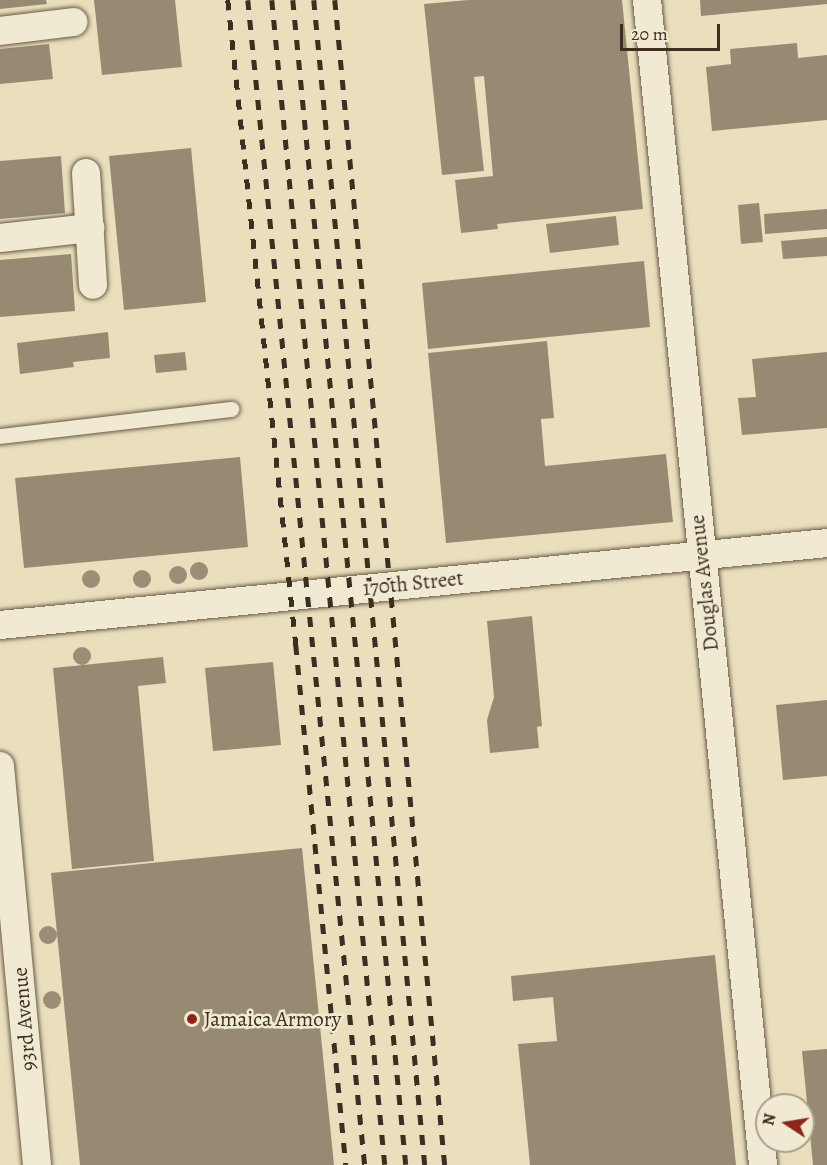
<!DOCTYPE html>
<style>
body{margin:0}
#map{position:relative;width:827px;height:1165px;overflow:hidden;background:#eadfbc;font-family:Alegreya,serif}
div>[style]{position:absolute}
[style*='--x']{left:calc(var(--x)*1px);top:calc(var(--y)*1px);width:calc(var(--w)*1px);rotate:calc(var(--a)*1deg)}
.building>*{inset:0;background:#978a72}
.roads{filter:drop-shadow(0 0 2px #685a48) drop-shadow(0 0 2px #685a48)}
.service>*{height:15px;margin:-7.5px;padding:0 7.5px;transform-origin:7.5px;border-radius:7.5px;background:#f1ead3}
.minor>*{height:28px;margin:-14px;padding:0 14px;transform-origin:14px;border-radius:14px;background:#f1ead3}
.rail>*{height:4.5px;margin-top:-2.25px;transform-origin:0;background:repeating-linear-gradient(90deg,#3d2e22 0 10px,transparent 0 20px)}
.trees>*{width:18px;height:18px;margin:-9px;border-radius:50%;background:#9b8e76}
.dots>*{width:16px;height:16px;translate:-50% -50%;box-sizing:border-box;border:3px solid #f1ead3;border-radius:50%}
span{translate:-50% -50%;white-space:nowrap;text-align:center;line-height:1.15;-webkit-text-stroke:5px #f1ead3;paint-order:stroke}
.street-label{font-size:21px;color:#3d2e22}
.poi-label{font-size:21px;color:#3d2e22}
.left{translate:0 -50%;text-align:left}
.north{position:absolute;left:755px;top:1093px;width:60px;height:60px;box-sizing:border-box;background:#f1ead3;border:2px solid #a99f8c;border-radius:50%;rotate:282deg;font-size:16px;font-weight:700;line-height:24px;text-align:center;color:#3d2e22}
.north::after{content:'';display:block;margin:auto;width:21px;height:27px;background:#8f2418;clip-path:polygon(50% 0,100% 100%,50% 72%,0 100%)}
.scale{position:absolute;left:620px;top:24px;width:100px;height:27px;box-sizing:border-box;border:3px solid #3d2e22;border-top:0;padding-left:8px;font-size:18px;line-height:21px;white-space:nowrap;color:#3d2e22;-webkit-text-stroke:4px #f1ead3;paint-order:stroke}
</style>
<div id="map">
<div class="building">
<div style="clip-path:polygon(0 0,46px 0,47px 4px,0 9px)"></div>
<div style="clip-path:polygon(94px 0,175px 0,182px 67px,102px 75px)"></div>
<div style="clip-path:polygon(468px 0,622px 0,643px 209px,497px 224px,498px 229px,461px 233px,455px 180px,493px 176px,484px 76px,474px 77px,484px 171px,442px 175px,424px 4px)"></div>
<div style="clip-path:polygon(700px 0,827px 0,827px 4px,701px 16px)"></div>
<div style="clip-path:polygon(797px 43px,798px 58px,827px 55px,827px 120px,712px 131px,706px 67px,731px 64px,730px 49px)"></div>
<div style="clip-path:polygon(49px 44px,53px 79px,0 84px,0 49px)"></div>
<div style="clip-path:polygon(191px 148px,206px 302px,124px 310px,109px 156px)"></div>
<div style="clip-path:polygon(61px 156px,65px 213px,0 219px,0 161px)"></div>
<div style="clip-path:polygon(759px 203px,763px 242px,741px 244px,738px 205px)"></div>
<div style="clip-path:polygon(827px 209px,827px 229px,765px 234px,764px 214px)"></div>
<div style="clip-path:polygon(616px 216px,619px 245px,550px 253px,546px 224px)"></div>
<div style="clip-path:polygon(827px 237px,827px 256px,783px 259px,781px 241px)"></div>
<div style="clip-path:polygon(71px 254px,75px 311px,0 317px,0 260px)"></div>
<div style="clip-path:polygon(644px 261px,650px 327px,428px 349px,422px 283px)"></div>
<div style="clip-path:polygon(108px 332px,110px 358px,73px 362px,74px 367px,20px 374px,17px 343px)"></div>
<div style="clip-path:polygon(547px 341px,554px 418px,541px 419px,545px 466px,666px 454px,673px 522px,446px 543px,428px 353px)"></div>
<div style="clip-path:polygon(185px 352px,187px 370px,156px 373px,154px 355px)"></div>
<div style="clip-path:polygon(827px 352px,827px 428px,742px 435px,738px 398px,756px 397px,752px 359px)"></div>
<div style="clip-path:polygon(240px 457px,248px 547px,24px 568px,15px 478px)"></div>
<div style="clip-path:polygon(532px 616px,542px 726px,537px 727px,539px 748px,490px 753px,487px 720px,494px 697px,487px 621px)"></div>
<div style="clip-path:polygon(163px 657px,166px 683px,138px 686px,154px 861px,72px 869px,53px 668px)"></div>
<div style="clip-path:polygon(273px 662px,281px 745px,213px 751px,205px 668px)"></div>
<div style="clip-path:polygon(827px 700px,827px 776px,783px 780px,776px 705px)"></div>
<div style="clip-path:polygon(302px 848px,334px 1165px,80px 1165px,51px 873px)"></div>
<div style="clip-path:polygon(715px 955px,736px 1165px,530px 1165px,518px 1044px,557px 1041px,553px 997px,513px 1001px,511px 976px)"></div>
<div style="clip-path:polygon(827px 1049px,827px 1165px,813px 1165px,802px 1051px)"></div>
</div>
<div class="roads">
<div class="service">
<div style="--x:0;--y:436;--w:233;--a:-6.7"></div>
</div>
<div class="minor">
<div style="--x:647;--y:0;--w:1171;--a:84.31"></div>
<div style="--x:0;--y:31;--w:74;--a:-7"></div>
<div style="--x:86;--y:173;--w:112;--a:86.4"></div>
<div style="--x:0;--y:238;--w:91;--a:-6.3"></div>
<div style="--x:0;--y:625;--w:831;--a:-5.66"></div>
<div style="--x:0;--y:766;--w:401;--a:84.7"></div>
</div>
</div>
<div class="rail">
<div style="--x:228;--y:0;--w:649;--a:83.98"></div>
<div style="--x:296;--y:645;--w:522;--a:84.51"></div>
<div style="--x:248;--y:0;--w:1171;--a:84.27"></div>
<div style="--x:272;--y:0;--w:1170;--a:84.46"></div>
<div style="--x:293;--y:0;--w:1170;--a:84.46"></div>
<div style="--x:314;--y:0;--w:1170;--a:84.56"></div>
<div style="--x:335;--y:0;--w:1170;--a:84.61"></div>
</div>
<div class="trees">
<div style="left:199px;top:571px"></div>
<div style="left:178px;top:575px"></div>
<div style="left:91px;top:579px"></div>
<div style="left:142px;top:579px"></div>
<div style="left:82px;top:656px"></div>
<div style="left:48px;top:935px"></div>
<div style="left:52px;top:1000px"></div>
</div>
<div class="dots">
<div style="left:192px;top:1019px;background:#8f2418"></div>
</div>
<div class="street-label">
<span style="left:413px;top:583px;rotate:-6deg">170th Street</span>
<span style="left:704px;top:583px;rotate:-96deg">Douglas Avenue</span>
<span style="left:24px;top:1019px;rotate:-95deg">93rd Avenue</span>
</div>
<div class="poi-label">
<span class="left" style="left:204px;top:1019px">Jamaica Armory</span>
</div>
<div class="north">N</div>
<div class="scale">20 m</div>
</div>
